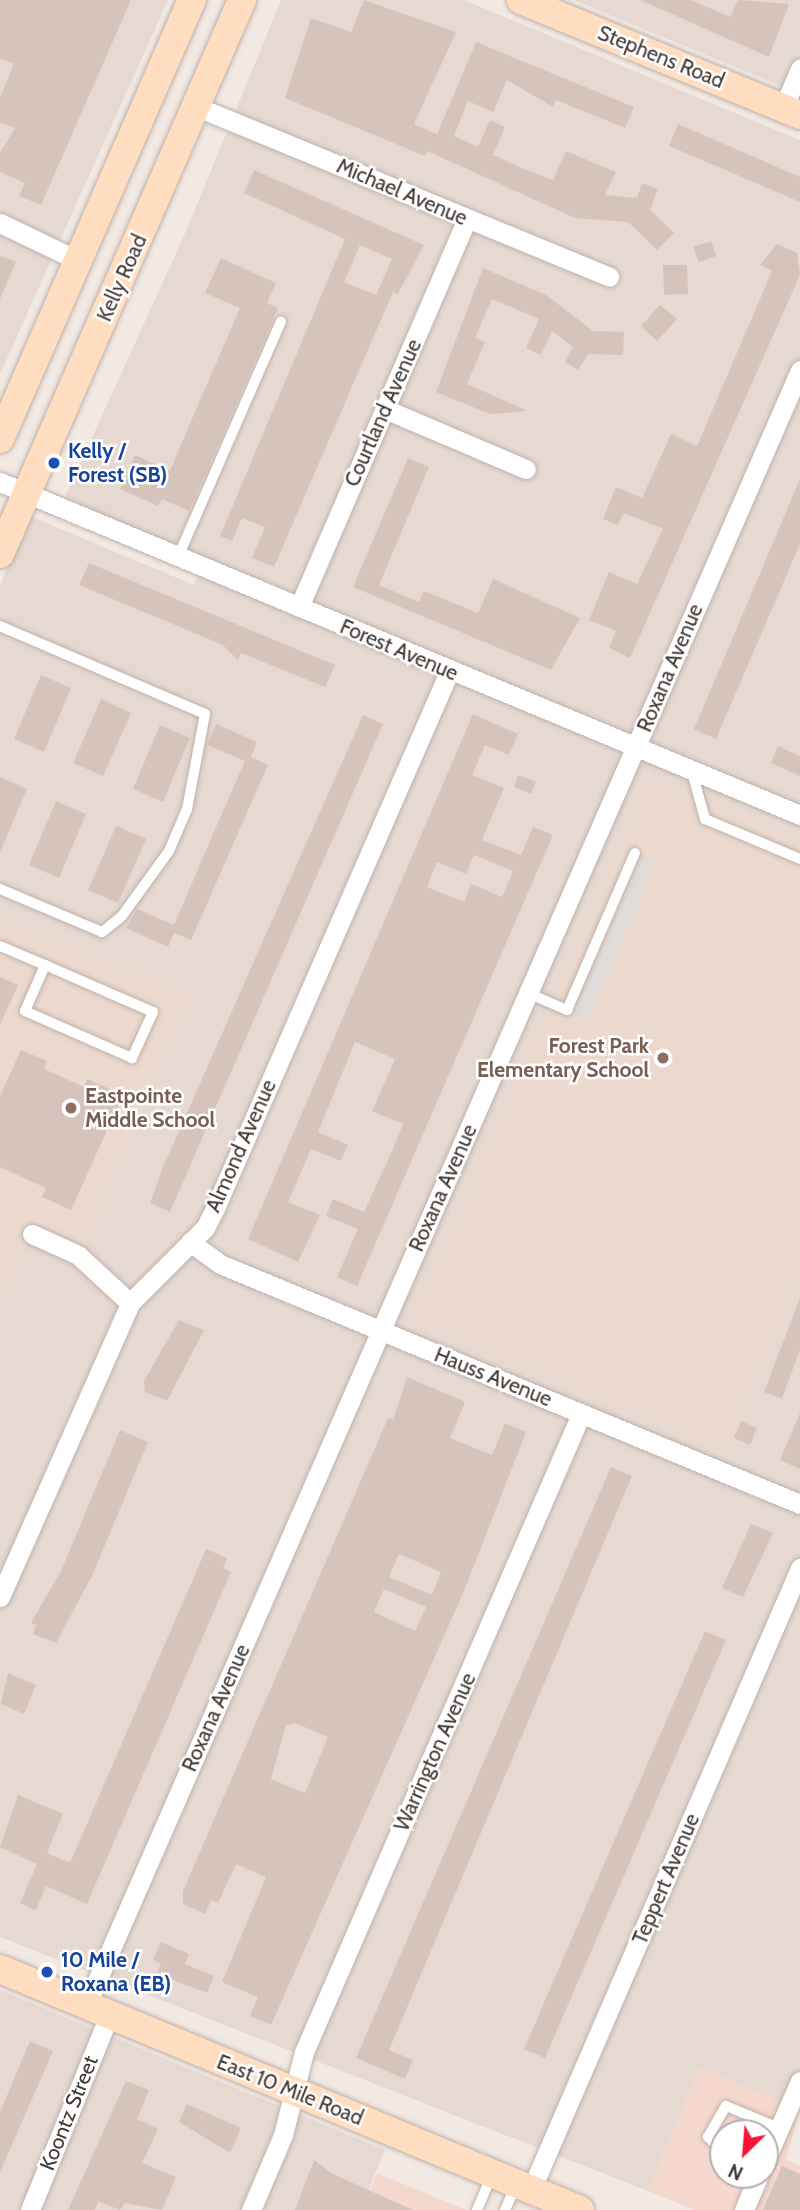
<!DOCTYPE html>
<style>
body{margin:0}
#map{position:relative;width:800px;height:2210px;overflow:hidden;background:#f2e9e3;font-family:Cabin,sans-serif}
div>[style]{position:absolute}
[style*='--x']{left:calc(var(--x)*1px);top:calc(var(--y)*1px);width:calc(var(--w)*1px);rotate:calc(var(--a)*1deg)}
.residential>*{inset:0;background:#e5d9d2}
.commercial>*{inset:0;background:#f4d8ce}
.education>*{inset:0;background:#ebd9cd}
.parking>*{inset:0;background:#dfdbd9}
.building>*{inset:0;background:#d6c4bc}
.roads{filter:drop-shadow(0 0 2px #c0b1a9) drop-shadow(0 0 2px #c0b1a9)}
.lane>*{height:10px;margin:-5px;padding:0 5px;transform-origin:5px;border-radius:5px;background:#fff}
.street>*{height:19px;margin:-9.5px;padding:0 9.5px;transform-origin:9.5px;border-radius:9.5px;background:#fff}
.secondary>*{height:28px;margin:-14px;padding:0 14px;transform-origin:14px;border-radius:14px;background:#feddc1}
.dots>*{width:19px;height:19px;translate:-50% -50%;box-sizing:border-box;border:4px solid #fff;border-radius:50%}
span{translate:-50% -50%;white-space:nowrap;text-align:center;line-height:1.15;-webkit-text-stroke:5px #fff;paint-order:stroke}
.street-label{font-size:21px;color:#433834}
.transit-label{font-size:21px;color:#164399;font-weight:700}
.left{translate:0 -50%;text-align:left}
.education-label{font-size:21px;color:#785e54;font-weight:700}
.right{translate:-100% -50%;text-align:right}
.north{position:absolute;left:709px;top:2119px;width:70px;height:70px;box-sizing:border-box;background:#fff;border:2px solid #b4afae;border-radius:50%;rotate:205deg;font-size:19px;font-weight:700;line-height:28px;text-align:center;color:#433834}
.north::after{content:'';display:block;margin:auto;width:24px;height:32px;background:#f81438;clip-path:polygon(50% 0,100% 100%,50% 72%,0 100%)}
</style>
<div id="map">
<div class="residential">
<div style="clip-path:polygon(0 0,168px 0,0 374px)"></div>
<div style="clip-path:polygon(281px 0,464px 0,800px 140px,800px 2110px,700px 2068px,648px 2191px,0 1937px,0 1302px,35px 1221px,85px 1243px,191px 996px,0 915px,0 586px,27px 515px,194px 585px,205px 558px,63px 501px,184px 236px)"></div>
<div style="clip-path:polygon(574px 0,800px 0,800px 94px)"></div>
<div style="clip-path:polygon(0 1990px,385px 2150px,360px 2210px,0 2210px)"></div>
</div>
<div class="commercial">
<div style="clip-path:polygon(evenodd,700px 2068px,800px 2110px,786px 2160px,800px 2166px,800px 2210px,694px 2210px,648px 2191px,700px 2068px,723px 2133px,765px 2133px,765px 2175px,723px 2175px,723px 2133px)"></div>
<div style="clip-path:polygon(377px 2173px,466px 2210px,361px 2210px)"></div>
</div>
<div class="education">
<div style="clip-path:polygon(649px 776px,800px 840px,800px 1276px,726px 1449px,412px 1320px)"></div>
<div style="clip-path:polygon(0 915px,191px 996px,85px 1243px,35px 1221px,0 1302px)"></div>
</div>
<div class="parking">
<div style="clip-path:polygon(635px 853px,655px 862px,588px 1019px,567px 1010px)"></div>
</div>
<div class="building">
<div style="clip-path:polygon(0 0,131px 0,41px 205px,19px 196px,25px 183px,0 172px,0 153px,15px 128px,0 122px,0 97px,14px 64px,0 58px)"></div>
<div style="clip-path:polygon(364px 0,456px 32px,414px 124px,437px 134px,476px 42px,634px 107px,625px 128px,556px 100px,553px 107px,507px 80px,493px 112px,468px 101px,454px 136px,478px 147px,490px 120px,505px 127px,493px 155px,522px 168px,553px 180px,566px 151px,616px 172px,605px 195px,637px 198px,642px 183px,658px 189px,650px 210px,674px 233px,657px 250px,628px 222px,575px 218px,427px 151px,425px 156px,285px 98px,311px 18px,351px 32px)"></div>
<div style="clip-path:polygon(640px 0,691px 0,730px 17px,738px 0,789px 4px,769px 57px)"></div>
<div style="clip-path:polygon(678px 124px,800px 177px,800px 202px,669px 146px)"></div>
<div style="clip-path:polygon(evenodd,254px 170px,424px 245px,398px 294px,393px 292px,274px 567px,252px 558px,265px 527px,242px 518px,232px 541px,220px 536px,345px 239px,244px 193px,254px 170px,360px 245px,392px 259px,376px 295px,344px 282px,360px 245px)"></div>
<div style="clip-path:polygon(711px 241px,716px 256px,699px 262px,693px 247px)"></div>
<div style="clip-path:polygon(777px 244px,797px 253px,800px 275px,630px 658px,609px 648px,616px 631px,589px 620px,609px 572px,637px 584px,663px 529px,624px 513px,618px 525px,603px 519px,616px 487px,642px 498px,671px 434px,697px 446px,772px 271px,760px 265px)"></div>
<div style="clip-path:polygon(0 256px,16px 262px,0 299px)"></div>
<div style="clip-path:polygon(221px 258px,276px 283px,267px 303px,278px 308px,189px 511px,162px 499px,158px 506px,120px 489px,135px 455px,170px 471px,185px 435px,240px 308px,205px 293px)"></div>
<div style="clip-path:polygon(663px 265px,687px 265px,688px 294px,664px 295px)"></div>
<div style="clip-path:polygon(483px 268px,546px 295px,593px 331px,624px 332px,623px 355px,588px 354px,578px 370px,565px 362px,573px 347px,552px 331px,541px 355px,526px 348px,539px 319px,492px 299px,475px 338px,485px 342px,467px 384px,528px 411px,490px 414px,436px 392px)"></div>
<div style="clip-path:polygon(660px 305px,677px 319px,657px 341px,641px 326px)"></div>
<div style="clip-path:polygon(408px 458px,429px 467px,379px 585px,419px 602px,424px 591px,478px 613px,493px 579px,580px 618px,551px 670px,353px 587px)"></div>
<div style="clip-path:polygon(800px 479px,800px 544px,716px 739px,694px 729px)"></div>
<div style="clip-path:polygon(89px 563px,335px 665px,325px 687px,241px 653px,238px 660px,223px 645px,79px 585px)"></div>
<div style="clip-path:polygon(41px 675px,71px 688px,44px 752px,14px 739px)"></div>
<div style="clip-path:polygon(101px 699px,131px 713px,103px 776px,73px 763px)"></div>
<div style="clip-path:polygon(evenodd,473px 714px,518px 734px,509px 755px,485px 745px,472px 775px,504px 788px,482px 840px,521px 855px,533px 827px,553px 835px,357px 1286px,337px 1277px,358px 1229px,326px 1216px,333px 1199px,364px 1212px,393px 1149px,403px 1124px,372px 1111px,395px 1059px,355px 1042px,318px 1132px,348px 1145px,341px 1161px,311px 1149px,288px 1202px,320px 1215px,298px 1262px,248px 1239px,473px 714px,474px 855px,513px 871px,502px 897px,471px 884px,464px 902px,427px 887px,437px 862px,466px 874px,474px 855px)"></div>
<div style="clip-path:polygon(363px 715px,383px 724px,170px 1212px,150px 1203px,163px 1167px)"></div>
<div style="clip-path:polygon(216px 724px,257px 742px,251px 757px,268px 765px,191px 940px,174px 933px,168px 947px,126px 928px,137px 909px,174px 925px,213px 834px,245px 761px,207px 745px)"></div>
<div style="clip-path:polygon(160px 725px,190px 738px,163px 802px,133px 789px)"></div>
<div style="clip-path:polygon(778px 746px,800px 756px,800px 776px,771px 763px)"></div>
<div style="clip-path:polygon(518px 775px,536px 782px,531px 794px,514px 787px)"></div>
<div style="clip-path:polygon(0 777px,27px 789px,0 852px)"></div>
<div style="clip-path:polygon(56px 801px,86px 814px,59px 878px,29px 865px)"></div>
<div style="clip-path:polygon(116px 826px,146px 839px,118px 903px,88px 890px)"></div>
<div style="clip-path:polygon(0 977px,18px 985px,0 1025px)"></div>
<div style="clip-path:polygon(21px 1050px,47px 1061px,44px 1069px,84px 1087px,87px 1079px,123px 1095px,71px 1210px,42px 1197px,46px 1188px,0 1167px,0 1096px)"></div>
<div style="clip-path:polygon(800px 1298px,800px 1349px,782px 1399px,764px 1392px)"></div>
<div style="clip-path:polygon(179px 1320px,204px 1330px,167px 1401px,145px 1392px,144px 1381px)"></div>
<div style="clip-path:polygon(evenodd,407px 1377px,465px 1402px,450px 1438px,492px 1455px,505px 1423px,526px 1432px,464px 1591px,271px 2025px,250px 2016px,258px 1997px,222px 1982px,266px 1877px,236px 1864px,218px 1903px,211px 1900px,205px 1914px,183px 1904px,183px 1891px,388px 1418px,393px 1420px,407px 1377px,399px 1554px,441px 1572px,432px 1595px,389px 1577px,399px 1554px,407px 1377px,384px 1589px,426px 1607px,415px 1631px,374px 1612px,384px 1589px,407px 1377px,295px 1723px,328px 1737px,305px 1793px,271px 1779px,286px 1725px,295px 1723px)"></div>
<div style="clip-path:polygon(800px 1413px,800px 1469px,780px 1460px)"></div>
<div style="clip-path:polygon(741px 1421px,757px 1428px,750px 1445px,734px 1438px)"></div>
<div style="clip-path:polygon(120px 1430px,148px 1442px,92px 1576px,56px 1643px,33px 1634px,36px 1625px,31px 1623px,61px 1571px)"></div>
<div style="clip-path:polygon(611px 1467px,632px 1476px,389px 2050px,413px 2060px,405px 2079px,356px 2058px)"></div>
<div style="clip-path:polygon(751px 1524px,773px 1533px,743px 1597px,722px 1588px)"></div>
<div style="clip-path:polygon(206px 1549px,227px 1558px,223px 1568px,231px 1572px,87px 1904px,46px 1886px,36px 1910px,20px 1903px,37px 1864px,0 1847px,18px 1795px,63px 1814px,47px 1853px,70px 1863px)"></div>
<div style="clip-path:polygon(705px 1631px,726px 1640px,545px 2058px,524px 2049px)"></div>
<div style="clip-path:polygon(8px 1673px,36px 1685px,24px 1714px,1px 1704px)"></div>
<div style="clip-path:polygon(161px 1942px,189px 1954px,185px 1964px,214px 1976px,207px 1993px,157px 1974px,161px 1964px,153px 1960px)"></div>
<div style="clip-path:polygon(30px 2041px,53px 2051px,0 2172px,0 2112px)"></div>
<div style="clip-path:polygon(126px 2081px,149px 2090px,137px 2119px,158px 2129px,142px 2163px,176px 2177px,162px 2210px,125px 2203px,120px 2210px,98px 2201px,95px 2210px,68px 2210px)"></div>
<div style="clip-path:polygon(187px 2104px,241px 2128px,230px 2153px,179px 2122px)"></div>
<div style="clip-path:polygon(314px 2160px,333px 2174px,413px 2210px,295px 2210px)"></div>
<div style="clip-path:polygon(782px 2166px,800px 2174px,800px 2210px,763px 2210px)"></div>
</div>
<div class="roads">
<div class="lane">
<div style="--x:178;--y:557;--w:257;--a:-66.4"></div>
<div style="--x:0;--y:626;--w:223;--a:23.2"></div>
<div style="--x:205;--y:714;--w:97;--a:100.7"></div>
<div style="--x:187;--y:809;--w:46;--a:113.2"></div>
<div style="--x:169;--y:851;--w:80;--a:125.9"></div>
<div style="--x:122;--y:916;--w:26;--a:141"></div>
<div style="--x:102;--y:932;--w:111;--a:-157.1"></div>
<div style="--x:692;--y:772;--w:49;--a:74.5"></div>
<div style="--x:705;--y:819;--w:103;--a:22.8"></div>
<div style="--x:0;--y:946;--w:49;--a:22.9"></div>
<div style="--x:45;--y:965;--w:118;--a:23.5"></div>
<div style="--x:153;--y:1012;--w:51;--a:114.5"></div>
<div style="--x:132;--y:1058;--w:117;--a:-156.3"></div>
<div style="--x:25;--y:1011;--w:50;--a:-66.5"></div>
<div style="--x:528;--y:993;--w:43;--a:23.6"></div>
<div style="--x:567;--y:1010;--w:171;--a:-66.6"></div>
<div style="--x:723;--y:2151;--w:21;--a:-137"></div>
<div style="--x:708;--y:2137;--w:36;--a:-60"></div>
<div style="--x:726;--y:2106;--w:57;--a:22.5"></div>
<div style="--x:477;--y:2210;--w:39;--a:-67"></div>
<div style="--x:505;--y:2210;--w:27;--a:-66"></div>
</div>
<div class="street">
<div style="--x:195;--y:106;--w:448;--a:22.4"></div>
<div style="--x:783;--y:108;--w:43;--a:-66.4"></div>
<div style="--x:0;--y:223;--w:85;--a:25.7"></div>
<div style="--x:385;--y:409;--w:153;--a:23.1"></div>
<div style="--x:0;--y:482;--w:867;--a:22.6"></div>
<div style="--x:299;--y:607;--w:423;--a:-66.6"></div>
<div style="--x:32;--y:1234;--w:51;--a:24.5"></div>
<div style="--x:78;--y:1255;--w:71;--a:42.7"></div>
<div style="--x:190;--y:1242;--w:37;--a:36"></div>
<div style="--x:220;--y:1264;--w:628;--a:22.48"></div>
<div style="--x:0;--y:1597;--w:321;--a:-66.1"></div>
<div style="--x:130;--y:1303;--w:106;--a:-45"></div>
<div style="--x:205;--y:1228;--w:25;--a:-63"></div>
<div style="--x:216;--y:1206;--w:583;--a:-66.43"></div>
<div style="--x:86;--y:2006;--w:1785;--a:-66.42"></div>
<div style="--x:765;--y:2161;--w:87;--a:-66.4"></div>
<div style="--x:531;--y:2190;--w:678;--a:-66.61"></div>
<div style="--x:30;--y:2210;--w:210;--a:-67.9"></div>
<div style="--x:251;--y:2210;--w:82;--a:-66.9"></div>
<div style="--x:283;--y:2135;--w:86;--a:-75.8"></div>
<div style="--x:304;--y:2052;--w:696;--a:-66.53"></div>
<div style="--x:744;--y:2210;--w:38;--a:-67"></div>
</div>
<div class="secondary">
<div style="--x:521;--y:0;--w:302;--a:22.4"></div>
<div style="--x:0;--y:439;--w:479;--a:-66.4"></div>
<div style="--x:0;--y:554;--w:605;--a:-66.4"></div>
<div style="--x:0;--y:1969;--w:628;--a:22.56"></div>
</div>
</div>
<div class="dots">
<div style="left:54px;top:463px;background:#1a4fb4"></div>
<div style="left:663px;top:1058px;background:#8d6e63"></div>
<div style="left:71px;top:1108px;background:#8d6e63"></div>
<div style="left:47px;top:1972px;background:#1a4fb4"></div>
</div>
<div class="street-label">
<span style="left:661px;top:57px;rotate:22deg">Stephens Road</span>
<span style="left:402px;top:192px;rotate:23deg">Michael Avenue</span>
<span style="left:122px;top:278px;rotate:-66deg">Kelly Road</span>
<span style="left:383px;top:413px;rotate:-66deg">Courtland Avenue</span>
<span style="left:399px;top:650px;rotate:23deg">Forest Avenue</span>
<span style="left:670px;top:668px;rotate:-67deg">Roxana Avenue</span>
<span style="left:241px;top:1146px;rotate:-66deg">Almond Avenue</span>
<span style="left:443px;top:1188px;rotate:-66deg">Roxana Avenue</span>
<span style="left:493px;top:1377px;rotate:22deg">Hauss Avenue</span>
<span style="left:216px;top:1708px;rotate:-66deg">Roxana Avenue</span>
<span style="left:435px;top:1752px;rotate:-66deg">Warrington Avenue</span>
<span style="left:666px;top:1879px;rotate:-67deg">Teppert Avenue</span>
<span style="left:290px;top:2090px;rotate:22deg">East 10 Mile Road</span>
<span style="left:69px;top:2113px;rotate:-68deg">Koontz Street</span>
</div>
<div class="transit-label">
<span class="left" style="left:68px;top:463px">Kelly /<br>Forest (SB)</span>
<span class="left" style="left:61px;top:1972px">10 Mile /<br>Roxana (EB)</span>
</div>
<div class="education-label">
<span class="right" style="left:649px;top:1058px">Forest Park<br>Elementary School</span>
<span class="left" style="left:85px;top:1108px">Eastpointe<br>Middle School</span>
</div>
<div class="north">N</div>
</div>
